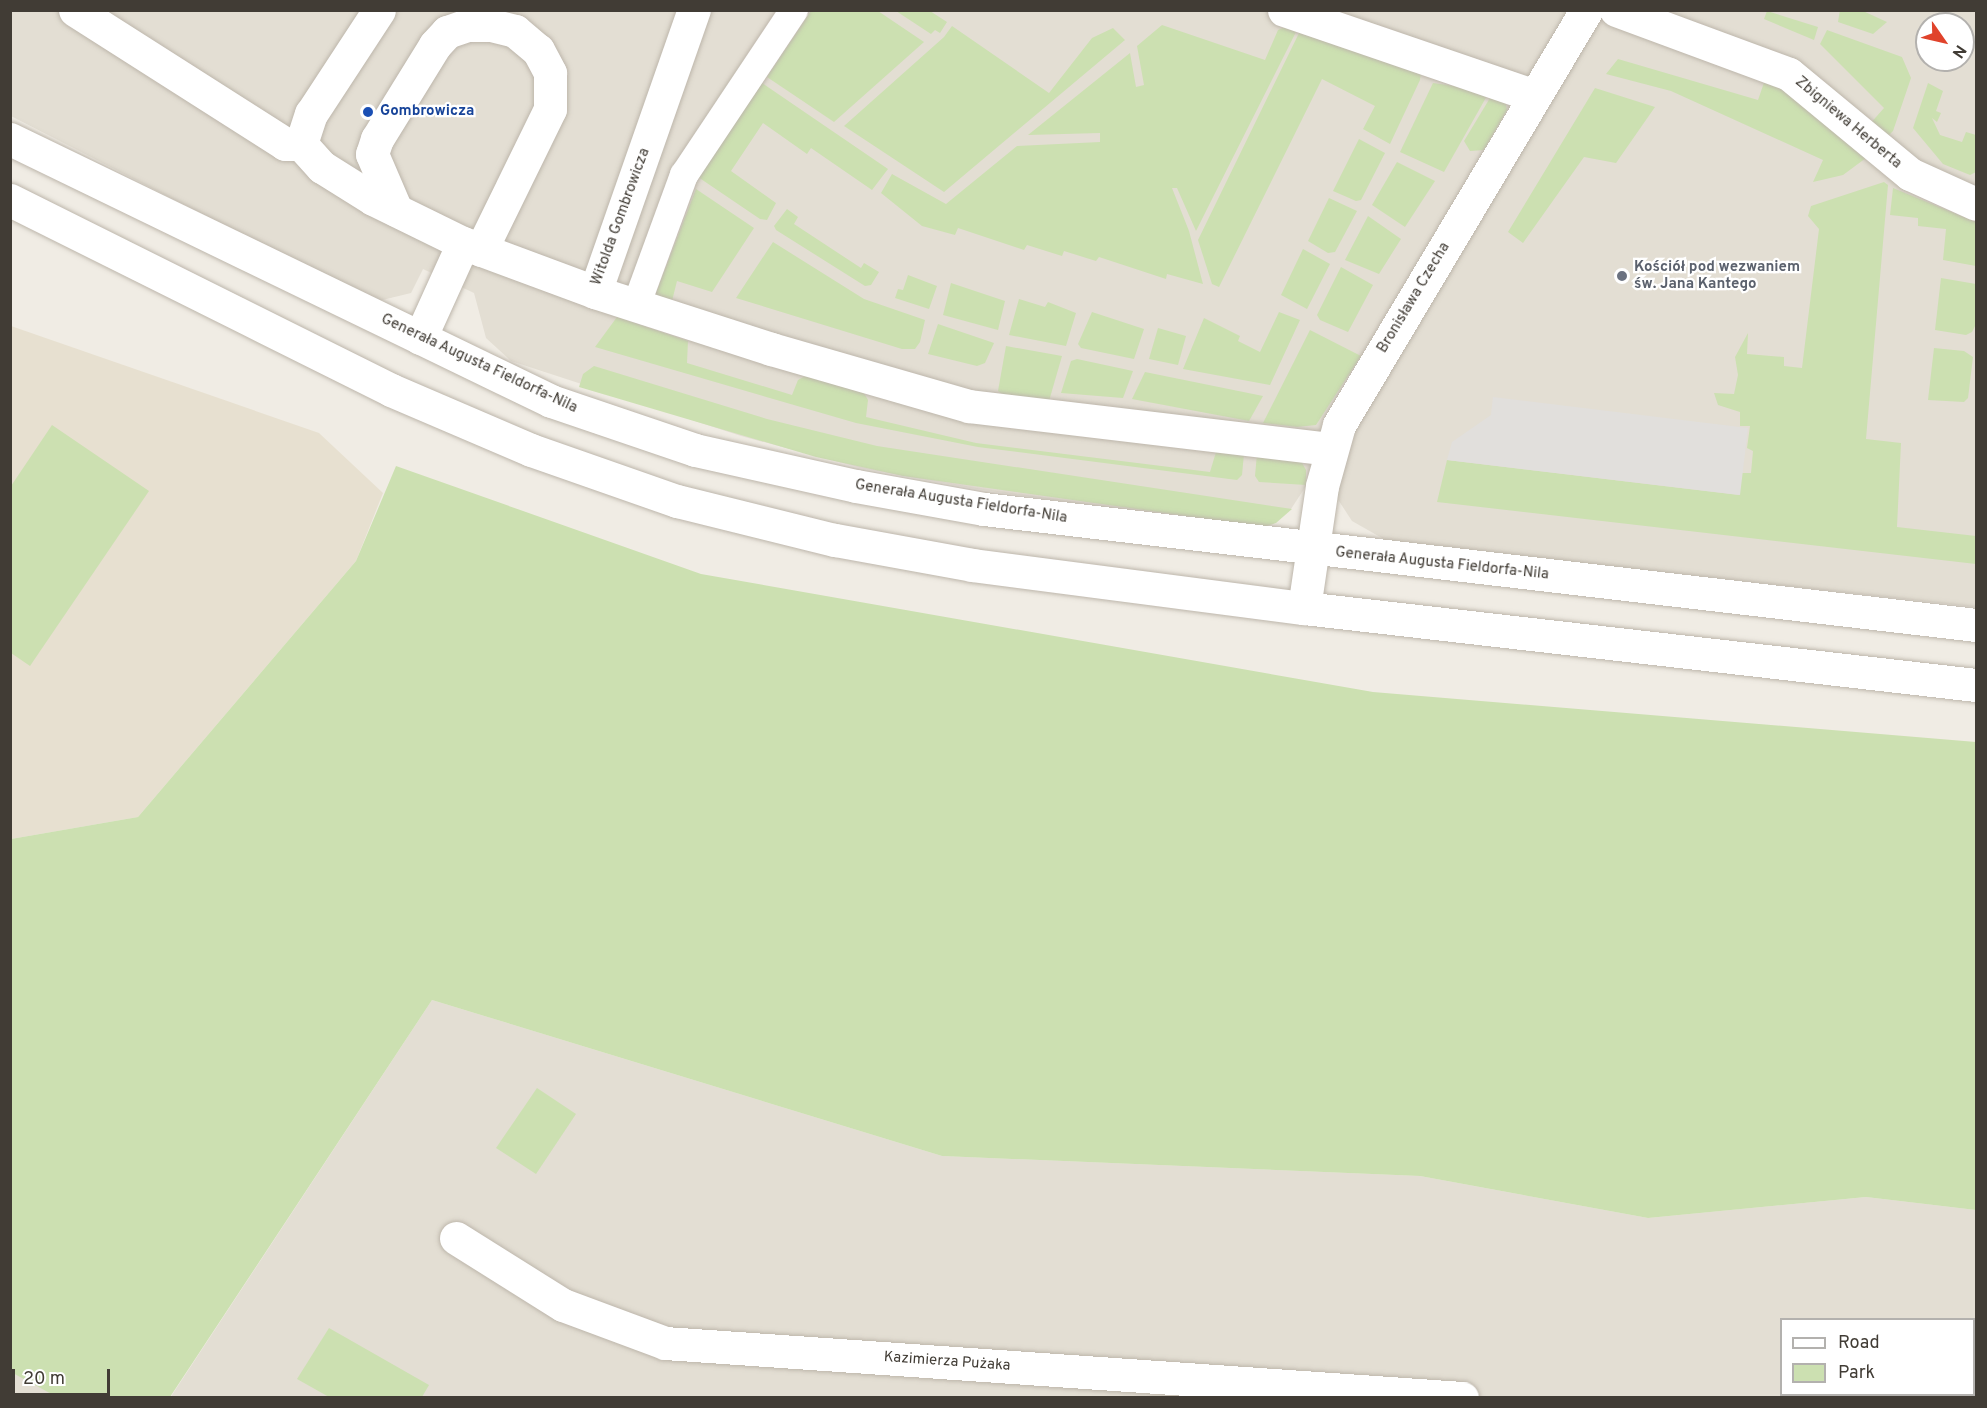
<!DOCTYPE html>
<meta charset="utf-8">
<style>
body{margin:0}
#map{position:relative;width:1987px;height:1408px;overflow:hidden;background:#f0ece4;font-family:Overpass,sans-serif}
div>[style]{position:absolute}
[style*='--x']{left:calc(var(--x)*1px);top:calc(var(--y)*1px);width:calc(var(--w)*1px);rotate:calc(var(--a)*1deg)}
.residential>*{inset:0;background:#e3ded3}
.education>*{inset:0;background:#e7e0d0}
.green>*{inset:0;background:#cce0b1}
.parking>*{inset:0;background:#e1dfdc}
.roads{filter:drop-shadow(0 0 2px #bdb6ab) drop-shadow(0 0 2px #bdb6ab)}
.pedestrian>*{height:28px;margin:-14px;padding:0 14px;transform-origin:14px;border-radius:14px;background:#fff}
.minor>*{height:33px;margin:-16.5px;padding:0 16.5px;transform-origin:16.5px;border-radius:16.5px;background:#fff}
.tertiary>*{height:33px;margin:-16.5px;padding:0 16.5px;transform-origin:16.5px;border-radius:16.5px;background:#fff}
.dots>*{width:16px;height:16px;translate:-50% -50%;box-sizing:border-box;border:3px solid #fff;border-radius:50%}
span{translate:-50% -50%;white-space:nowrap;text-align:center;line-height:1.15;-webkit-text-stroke:4.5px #fff;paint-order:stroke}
.transit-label{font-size:15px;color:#164399;font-weight:700}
.left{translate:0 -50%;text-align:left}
.street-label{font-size:15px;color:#413c35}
.worship-label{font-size:15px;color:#5b616d;font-weight:700}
.frame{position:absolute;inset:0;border:12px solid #413c35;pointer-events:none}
.legend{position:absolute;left:1780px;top:1318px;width:195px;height:78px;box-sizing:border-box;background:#fff;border:2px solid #b3b1ae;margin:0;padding:8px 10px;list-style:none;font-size:18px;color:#413c35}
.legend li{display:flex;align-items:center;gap:12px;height:30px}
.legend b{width:30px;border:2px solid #b3b1ae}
.north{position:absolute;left:1915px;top:12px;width:60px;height:60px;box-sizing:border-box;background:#fff;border:2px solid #b3b1ae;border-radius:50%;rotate:124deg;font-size:16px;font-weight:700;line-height:24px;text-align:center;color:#413c35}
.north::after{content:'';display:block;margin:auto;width:21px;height:27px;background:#e0432b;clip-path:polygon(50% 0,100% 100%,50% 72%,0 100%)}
.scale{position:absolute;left:12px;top:1369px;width:98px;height:27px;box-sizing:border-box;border:3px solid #413c35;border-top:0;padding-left:8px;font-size:18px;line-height:21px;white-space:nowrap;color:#413c35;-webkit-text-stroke:4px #fff;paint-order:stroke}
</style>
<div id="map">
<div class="residential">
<div style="clip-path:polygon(evenodd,10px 11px,1976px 11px,1976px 607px,1389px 542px,1352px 521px,1337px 498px,1308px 483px,1291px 509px,1248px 528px,977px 489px,861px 468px,741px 436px,511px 361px,486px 338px,474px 293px,423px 269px,411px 293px,374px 302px,11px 116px,10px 11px,1927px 24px,1963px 24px,1963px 60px,1927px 60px,1927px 24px)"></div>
<div style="clip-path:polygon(evenodd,432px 1000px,942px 1156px,1420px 1176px,1648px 1218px,1866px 1197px,1976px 1210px,1976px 1397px,170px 1398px,432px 1000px,1782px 1320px,1974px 1320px,1974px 1394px,1782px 1394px,1782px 1320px)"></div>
<div style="clip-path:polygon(11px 1372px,21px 1375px,57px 1397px,11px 1398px)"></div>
</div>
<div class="education">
<div style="clip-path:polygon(11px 326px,319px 433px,383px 493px,356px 561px,138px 817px,11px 839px)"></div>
</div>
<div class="green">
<div style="clip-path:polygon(1840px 10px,1863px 11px,1887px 22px,1873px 34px,1838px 22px)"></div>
<div style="clip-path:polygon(811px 11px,878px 11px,924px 42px,834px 122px,767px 77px)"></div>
<div style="clip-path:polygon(896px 11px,930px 11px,947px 22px,940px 33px,935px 30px,931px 34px)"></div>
<div style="clip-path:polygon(1767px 11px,1818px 27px,1814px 40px,1764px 19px)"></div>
<div style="clip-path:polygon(1162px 25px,1265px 60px,1278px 30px,1285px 27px,1297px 30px,1196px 231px,1177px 188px,1172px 188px,1189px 231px,1203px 284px,1167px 274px,1166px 279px,1099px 257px,1096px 261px,1064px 251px,1062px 256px,1027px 245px,1024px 250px,958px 228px,955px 235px,922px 226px,881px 193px,892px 174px,946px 204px,1017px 146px,1100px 142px,1100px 133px,1028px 135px,1130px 53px,1136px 87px,1144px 85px,1137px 46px)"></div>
<div style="clip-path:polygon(952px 26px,1049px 93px,1092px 38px,1113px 28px,1125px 40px,944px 192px,844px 126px,944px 37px)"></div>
<div style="clip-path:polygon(1827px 30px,1902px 57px,1911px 78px,1893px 131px,1887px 137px,1869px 125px,1884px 108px,1820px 44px)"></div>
<div style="clip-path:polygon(1299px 33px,1421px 73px,1420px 80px,1390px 144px,1363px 129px,1375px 106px,1322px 79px,1219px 287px,1212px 284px,1198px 240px)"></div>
<div style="clip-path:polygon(1618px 59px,1758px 100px,1766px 77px,1788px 87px,1866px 158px,1843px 175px,1813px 182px,1823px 160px,1671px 91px,1606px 74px)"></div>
<div style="clip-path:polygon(762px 83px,888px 169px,872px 190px,811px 148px,807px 154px,763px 123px,731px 171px,776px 203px,767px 220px,760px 219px,698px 177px)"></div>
<div style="clip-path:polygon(1433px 83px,1484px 90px,1488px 94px,1444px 172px,1400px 152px)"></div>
<div style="clip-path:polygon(1928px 83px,1943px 91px,1936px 111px,1941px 113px,1937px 122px,1932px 118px,1940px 135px,1962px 142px,1966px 132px,1976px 135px,1976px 172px,1970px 175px,1943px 164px,1913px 128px)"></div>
<div style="clip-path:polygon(1595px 88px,1655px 107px,1616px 163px,1584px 157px,1523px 243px,1508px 232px)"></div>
<div style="clip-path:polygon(1493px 93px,1505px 100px,1507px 110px,1484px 150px,1470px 151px,1464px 141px)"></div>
<div style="clip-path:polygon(1359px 139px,1385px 153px,1361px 200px,1356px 201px,1333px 191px)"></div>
<div style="clip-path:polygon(1397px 162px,1435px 181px,1405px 227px,1372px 205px)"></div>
<div style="clip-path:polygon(1884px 182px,1888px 185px,1866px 439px,1901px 443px,1897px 527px,1976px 536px,1976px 564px,1437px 502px,1447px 460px,1739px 495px,1742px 473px,1751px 473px,1753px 451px,1747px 448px,1750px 426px,1740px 426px,1740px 412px,1718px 405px,1714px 393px,1734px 394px,1738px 375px,1735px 357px,1748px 333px,1747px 354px,1784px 357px,1784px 366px,1802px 368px,1819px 229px,1808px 216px,1811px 206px)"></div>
<div style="clip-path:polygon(1893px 188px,1976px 222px,1976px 266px,1943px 260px,1946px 229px,1918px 226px,1918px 218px,1890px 215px)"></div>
<div style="clip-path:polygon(696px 189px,754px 228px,712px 292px,677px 281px,672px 301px,654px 298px)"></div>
<div style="clip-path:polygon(1329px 198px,1357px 211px,1335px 252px,1328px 253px,1308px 241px)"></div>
<div style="clip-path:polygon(787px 209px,798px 217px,794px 224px,861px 268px,864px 263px,879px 272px,871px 285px,865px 286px,776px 230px,774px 226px)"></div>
<div style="clip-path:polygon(1368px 216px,1401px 239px,1379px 274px,1345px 260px)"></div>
<div style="clip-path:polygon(773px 242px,864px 299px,925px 320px,920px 342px,915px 349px,902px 349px,736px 298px)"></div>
<div style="clip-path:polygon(1303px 249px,1330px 264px,1307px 309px,1281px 295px)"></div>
<div style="clip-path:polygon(1341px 267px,1373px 285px,1348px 332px,1320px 320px,1317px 315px)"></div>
<div style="clip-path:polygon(908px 275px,937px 286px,929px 309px,895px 298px,898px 289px,903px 290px)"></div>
<div style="clip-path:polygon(1941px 278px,1976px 284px,1976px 324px,1972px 332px,1966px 335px,1935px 330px)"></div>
<div style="clip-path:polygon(951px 283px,1005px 301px,998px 330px,943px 315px)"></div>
<div style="clip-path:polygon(1019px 299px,1045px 307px,1048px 302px,1076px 313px,1066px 346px,1009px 335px)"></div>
<div style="clip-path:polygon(1092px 312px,1144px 329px,1134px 359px,1081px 348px,1078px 344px)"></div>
<div style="clip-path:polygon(1279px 312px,1300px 320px,1270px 385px,1183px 369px,1204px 318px,1240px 336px,1238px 341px,1260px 352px)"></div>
<div style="clip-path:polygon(617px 317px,688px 341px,687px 363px,792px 395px,798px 380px,807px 375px,864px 393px,868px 400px,866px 417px,976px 443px,1210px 472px,1216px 452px,1244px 454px,1242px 475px,1237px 480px,978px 447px,856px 423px,595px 347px)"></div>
<div style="clip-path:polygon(938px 324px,994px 343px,985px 363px,977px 366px,928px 354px)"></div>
<div style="clip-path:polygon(1158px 328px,1186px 336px,1178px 365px,1149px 359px)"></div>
<div style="clip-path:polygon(1310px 330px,1361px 356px,1316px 425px,1297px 427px,1263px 423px)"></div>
<div style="clip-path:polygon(1006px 346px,1062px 356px,1049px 401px,1003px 395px,998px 391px)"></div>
<div style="clip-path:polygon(1934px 348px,1964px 351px,1973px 357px,1968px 398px,1964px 402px,1928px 400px)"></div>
<div style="clip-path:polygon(1077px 359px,1133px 371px,1123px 398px,1061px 393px,1071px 361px)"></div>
<div style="clip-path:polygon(594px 366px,767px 419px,877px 446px,1292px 509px,1276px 523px,1264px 527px,903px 476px,816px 457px,579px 387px,583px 374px)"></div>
<div style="clip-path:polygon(1145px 372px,1263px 396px,1249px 421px,1132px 399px)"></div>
<div style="clip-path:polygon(52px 425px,149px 491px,30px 666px,11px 653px,11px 486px)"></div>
<div style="clip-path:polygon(1257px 454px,1301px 461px,1306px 470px,1306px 485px,1259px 482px,1255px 476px)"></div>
<div style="clip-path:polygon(396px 466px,701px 574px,1373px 692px,1976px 742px,1976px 1210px,1866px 1197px,1648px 1218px,1420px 1176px,942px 1156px,432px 1000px,170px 1397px,57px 1397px,11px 1372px,11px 839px,138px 817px,356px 561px)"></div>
<div style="clip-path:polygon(537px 1088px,576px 1114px,536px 1174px,496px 1148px)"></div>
<div style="clip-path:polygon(329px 1328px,429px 1385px,422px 1397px,329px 1397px,297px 1379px)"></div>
</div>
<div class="parking">
<div style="clip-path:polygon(1493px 397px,1748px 428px,1740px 495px,1447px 460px,1452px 442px,1491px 415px)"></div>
</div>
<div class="roads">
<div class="pedestrian">
<div style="--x:636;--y:306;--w:140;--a:-69.9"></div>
<div style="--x:684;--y:175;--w:198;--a:-56.3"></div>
</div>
<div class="minor">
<div style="--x:75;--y:10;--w:249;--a:32.5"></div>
<div style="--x:285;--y:144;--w:16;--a:0"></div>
<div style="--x:1284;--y:10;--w:265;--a:18.9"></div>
<div style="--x:1616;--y:10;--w:184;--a:20.3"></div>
<div style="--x:1789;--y:74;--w:157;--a:39.6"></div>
<div style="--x:1910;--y:174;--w:72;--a:24.4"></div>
<div style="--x:301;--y:144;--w:31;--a:48"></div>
<div style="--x:322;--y:167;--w:60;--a:32.1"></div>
<div style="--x:373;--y:199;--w:100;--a:26.1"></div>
<div style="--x:463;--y:243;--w:141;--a:20.4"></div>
<div style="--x:595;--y:292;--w:185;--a:17.9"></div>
<div style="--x:771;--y:349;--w:206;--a:16.1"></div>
<div style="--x:969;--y:406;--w:363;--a:6.8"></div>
<div style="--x:301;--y:144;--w:32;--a:-72"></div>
<div style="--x:311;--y:114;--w:124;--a:-56.8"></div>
<div style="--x:396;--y:210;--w:61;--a:-113.2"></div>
<div style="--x:372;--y:154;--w:16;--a:-72"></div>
<div style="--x:377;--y:139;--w:110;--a:-58.3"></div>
<div style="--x:435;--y:45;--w:18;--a:-47"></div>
<div style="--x:447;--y:32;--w:21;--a:-19"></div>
<div style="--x:467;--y:25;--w:24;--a:0"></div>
<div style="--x:491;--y:25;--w:25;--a:14"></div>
<div style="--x:515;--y:31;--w:30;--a:40"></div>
<div style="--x:538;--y:50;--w:26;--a:62"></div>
<div style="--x:550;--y:73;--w:36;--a:90"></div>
<div style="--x:550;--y:109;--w:157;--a:116.1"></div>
<div style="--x:595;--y:292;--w:299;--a:-70.7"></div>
<div style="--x:420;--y:338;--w:104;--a:-65.6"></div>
<div style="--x:1304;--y:608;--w:123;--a:-81.6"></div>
<div style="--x:1322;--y:486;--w:63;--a:-74.4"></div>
<div style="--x:1339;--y:425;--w:483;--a:-59.2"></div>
<div style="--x:456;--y:1238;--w:126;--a:32.1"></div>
<div style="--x:563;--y:1305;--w:109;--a:20.4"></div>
<div style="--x:665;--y:1343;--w:799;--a:3.95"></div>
</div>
<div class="tertiary">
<div style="--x:10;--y:139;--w:601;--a:25.84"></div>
<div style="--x:551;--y:401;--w:152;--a:18.8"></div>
<div style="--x:695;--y:450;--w:165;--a:12.6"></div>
<div style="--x:856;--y:486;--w:130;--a:10.2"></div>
<div style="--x:984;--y:509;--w:999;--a:6.67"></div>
<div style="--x:10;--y:200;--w:426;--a:26.5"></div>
<div style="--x:391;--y:390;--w:152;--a:23.2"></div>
<div style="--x:531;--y:450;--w:155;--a:19.3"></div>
<div style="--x:677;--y:501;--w:163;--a:13.9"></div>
<div style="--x:835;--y:540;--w:139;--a:10.3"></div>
<div style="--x:972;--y:565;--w:335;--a:7.4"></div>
<div style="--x:1304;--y:608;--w:676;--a:6.54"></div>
</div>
</div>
<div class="dots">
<div style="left:368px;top:112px;background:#1a4fb4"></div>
<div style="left:1622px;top:276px;background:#6b7280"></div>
</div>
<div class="transit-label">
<span class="left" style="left:380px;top:112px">Gombrowicza</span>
</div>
<div class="street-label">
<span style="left:1848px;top:123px;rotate:40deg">Zbigniewa Herberta</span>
<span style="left:621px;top:217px;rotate:-70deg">Witolda Gombrowicza</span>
<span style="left:1414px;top:298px;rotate:-59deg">Bronisława Czecha</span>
<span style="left:479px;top:364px;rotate:25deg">Generała Augusta Fieldorfa-Nila</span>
<span style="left:961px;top:502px;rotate:9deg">Generała Augusta Fieldorfa-Nila</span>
<span style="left:1442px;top:564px;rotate:6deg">Generała Augusta Fieldorfa-Nila</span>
<span style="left:947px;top:1362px;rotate:4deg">Kazimierza Pużaka</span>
</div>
<div class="worship-label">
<span class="left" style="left:1634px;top:276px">Kościół pod wezwaniem<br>św. Jana Kantego</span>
</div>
<div class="frame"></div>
<ul class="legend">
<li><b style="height:8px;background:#fff"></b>Road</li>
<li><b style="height:16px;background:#cce0b1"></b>Park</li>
</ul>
<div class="north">N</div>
<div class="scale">20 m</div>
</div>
